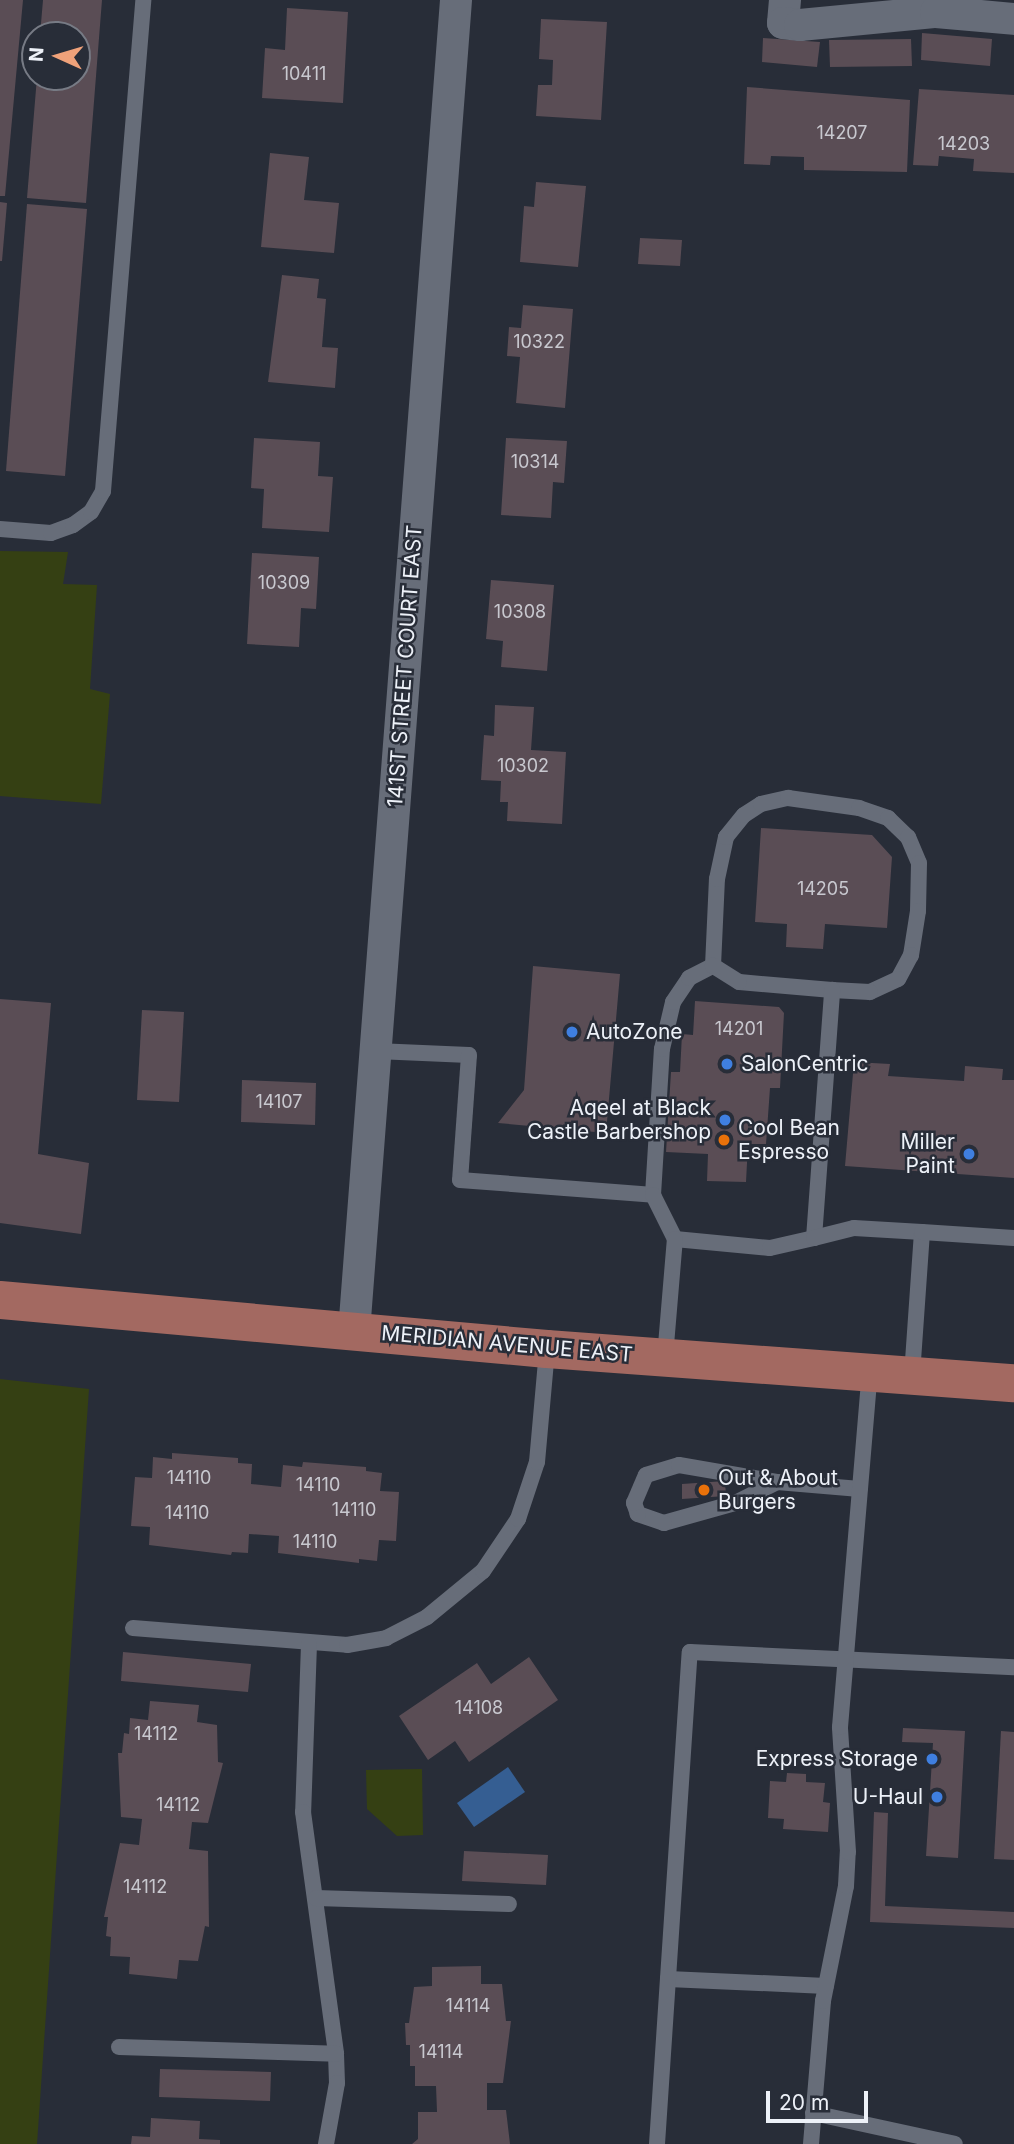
<!DOCTYPE html>
<style>
body{margin:0}
#map{position:relative;width:1014px;height:2144px;overflow:hidden;background:#282d38;font-family:Inter,sans-serif}
div>[style]{position:absolute}
[style*='--x']{left:calc(var(--x)*1px);top:calc(var(--y)*1px);width:calc(var(--w)*1px);rotate:calc(var(--a)*1deg)}
.green>*{inset:0;background:#354013}
.water>*{inset:0;background:#355e92}
.building>*{inset:0;background:#5a4d55}
.lane>*{height:16px;margin:-8px;padding:0 8px;transform-origin:8px;border-radius:8px;background:#676d79}
.street>*{height:32px;margin:-16px;padding:0 16px;transform-origin:16px;border-radius:16px;background:#676d79}
.primary>*{height:38px;margin:-19px;padding:0 19px;transform-origin:19px;border-radius:19px;background:#a36961}
.dots>*{width:19px;height:19px;translate:-50% -50%;box-sizing:border-box;border:4px solid #282d38;border-radius:50%}
span{translate:-50% -50%;white-space:nowrap;text-align:center;line-height:1.15;-webkit-text-stroke:5px #282d38;paint-order:stroke}
.number-label{font-size:18px;color:#c8c8cf}
.number-label span{-webkit-text-stroke-width:0}
.street-label{font-size:21px;color:#edf1f8}
.poi-label{font-size:21px;color:#edf1f8}
.left{translate:0 -50%;text-align:left}
.right{translate:-100% -50%;text-align:right}
.north{position:absolute;left:21px;top:21px;width:70px;height:70px;box-sizing:border-box;background:#282d38;border:2px solid #777b85;border-radius:50%;rotate:274deg;font-size:19px;font-weight:700;line-height:28px;text-align:center;color:#edf1f8}
.north::after{content:'';display:block;margin:auto;width:24px;height:32px;background:#f0a27a;clip-path:polygon(50% 0,100% 100%,50% 72%,0 100%)}
.scale{position:absolute;left:766px;top:2091px;width:102px;height:32px;box-sizing:border-box;border:4px solid #edf1f8;border-top:0;padding-left:9px;font-size:21px;line-height:24px;white-space:nowrap;color:#edf1f8;-webkit-text-stroke:5px #282d38;paint-order:stroke}
</style>
<div id="map">
<div class="green">
<div style="clip-path:polygon(0 551px,68px 552px,63px 584px,97px 585px,90px 689px,110px 694px,101px 804px,0 796px)"></div>
<div style="clip-path:polygon(0 1379px,89px 1389px,37px 2144px,0 2144px)"></div>
<div style="clip-path:polygon(422px 1769px,423px 1835px,397px 1836px,367px 1809px,366px 1770px)"></div>
</div>
<div class="water">
<div style="clip-path:polygon(508px 1767px,525px 1792px,474px 1827px,457px 1803px)"></div>
</div>
<div class="building">
<div style="clip-path:polygon(0 0,23px 0,5px 196px,0 196px)"></div>
<div style="clip-path:polygon(43px 0,102px 0,86px 203px,27px 198px,37px 77px,77px 77px,77px 35px,40px 35px)"></div>
<div style="clip-path:polygon(287px 8px,348px 12px,343px 103px,262px 98px,265px 48px,285px 50px)"></div>
<div style="clip-path:polygon(541px 19px,607px 22px,601px 120px,536px 116px,538px 85px,552px 85px,553px 60px,539px 59px)"></div>
<div style="clip-path:polygon(922px 33px,992px 39px,990px 66px,921px 60px)"></div>
<div style="clip-path:polygon(763px 38px,820px 42px,817px 67px,762px 62px)"></div>
<div style="clip-path:polygon(911px 39px,912px 66px,830px 67px,829px 40px)"></div>
<div style="clip-path:polygon(747px 87px,910px 100px,907px 172px,804px 170px,804px 157px,771px 156px,770px 165px,744px 164px)"></div>
<div style="clip-path:polygon(919px 89px,1014px 95px,1014px 173px,973px 171px,974px 159px,939px 156px,938px 166px,913px 165px)"></div>
<div style="clip-path:polygon(270px 153px,309px 157px,304px 200px,339px 203px,334px 253px,261px 247px)"></div>
<div style="clip-path:polygon(536px 182px,586px 186px,578px 267px,520px 262px,524px 206px,534px 207px)"></div>
<div style="clip-path:polygon(0 202px,7px 203px,2px 261px,0 261px)"></div>
<div style="clip-path:polygon(27px 204px,87px 209px,65px 476px,6px 471px)"></div>
<div style="clip-path:polygon(640px 238px,682px 240px,680px 266px,638px 264px)"></div>
<div style="clip-path:polygon(282px 275px,319px 279px,317px 298px,326px 299px,322px 347px,338px 348px,335px 388px,268px 382px)"></div>
<div style="clip-path:polygon(523px 305px,573px 309px,565px 408px,516px 403px,520px 357px,507px 356px,509px 327px,521px 328px)"></div>
<div style="clip-path:polygon(254px 438px,320px 442px,318px 476px,333px 477px,329px 532px,262px 528px,264px 489px,251px 488px)"></div>
<div style="clip-path:polygon(506px 438px,567px 441px,564px 483px,553px 482px,551px 518px,501px 515px)"></div>
<div style="clip-path:polygon(252px 553px,319px 557px,316px 609px,301px 608px,299px 647px,247px 644px)"></div>
<div style="clip-path:polygon(491px 580px,554px 585px,547px 671px,501px 667px,503px 641px,486px 639px)"></div>
<div style="clip-path:polygon(495px 705px,534px 707px,531px 750px,566px 752px,562px 824px,507px 821px,508px 802px,500px 802px,501px 781px,481px 780px,484px 735px,494px 736px)"></div>
<div style="clip-path:polygon(761px 828px,872px 835px,892px 857px,887px 928px,825px 924px,823px 949px,786px 947px,787px 924px,755px 922px)"></div>
<div style="clip-path:polygon(533px 966px,620px 974px,606px 1133px,498px 1123px,524px 1090px)"></div>
<div style="clip-path:polygon(0 999px,51px 1003px,38px 1154px,89px 1163px,81px 1234px,0 1223px)"></div>
<div style="clip-path:polygon(695px 1001px,779px 1007px,784px 1013px,780px 1088px,770px 1088px,766px 1144px,748px 1144px,746px 1182px,707px 1181px,708px 1154px,666px 1152px,671px 1072px,680px 1072px,682px 1034px,693px 1035px)"></div>
<div style="clip-path:polygon(142px 1010px,184px 1012px,179px 1102px,137px 1100px)"></div>
<div style="clip-path:polygon(854px 1062px,890px 1064px,888px 1076px,964px 1081px,965px 1066px,1003px 1069px,1002px 1080px,1014px 1080px,1014px 1178px,845px 1166px)"></div>
<div style="clip-path:polygon(242px 1080px,316px 1083px,315px 1125px,241px 1122px)"></div>
<div style="clip-path:polygon(172px 1453px,238px 1458px,238px 1463px,252px 1464px,251px 1484px,281px 1487px,283px 1465px,302px 1467px,303px 1462px,366px 1467px,366px 1471px,382px 1473px,380px 1491px,399px 1492px,396px 1541px,379px 1540px,377px 1561px,359px 1559px,359px 1563px,278px 1553px,279px 1536px,249px 1534px,248px 1553px,232px 1552px,231px 1555px,149px 1545px,150px 1527px,131px 1526px,135px 1477px,152px 1478px,153px 1457px,172px 1459px)"></div>
<div style="clip-path:polygon(725px 1481px,726px 1496px,682px 1499px,682px 1484px)"></div>
<div style="clip-path:polygon(123px 1652px,251px 1664px,248px 1692px,121px 1681px)"></div>
<div style="clip-path:polygon(529px 1657px,558px 1700px,469px 1762px,455px 1741px,428px 1760px,399px 1716px,477px 1663px,491px 1684px)"></div>
<div style="clip-path:polygon(150px 1701px,199px 1705px,197px 1722px,217px 1725px,218px 1762px,223px 1763px,208px 1823px,192px 1822px,189px 1849px,208px 1851px,209px 1927px,205px 1926px,198px 1961px,179px 1960px,177px 1979px,129px 1974px,130px 1957px,110px 1956px,111px 1937px,106px 1936px,108px 1917px,104px 1917px,120px 1843px,139px 1845px,142px 1819px,121px 1817px,118px 1753px,122px 1753px,124px 1733px,129px 1734px,130px 1718px,148px 1720px)"></div>
<div style="clip-path:polygon(903px 1728px,965px 1731px,958px 1858px,926px 1856px,933px 1743px,902px 1742px)"></div>
<div style="clip-path:polygon(1001px 1731px,1014px 1732px,1014px 1860px,994px 1859px)"></div>
<div style="clip-path:polygon(787px 1773px,806px 1774px,806px 1782px,825px 1783px,823px 1802px,830px 1803px,828px 1832px,783px 1829px,784px 1819px,768px 1818px,770px 1781px,786px 1782px)"></div>
<div style="clip-path:polygon(874px 1812px,888px 1813px,885px 1906px,1014px 1912px,1014px 1928px,870px 1922px)"></div>
<div style="clip-path:polygon(464px 1851px,548px 1855px,546px 1885px,462px 1881px)"></div>
<div style="clip-path:polygon(481px 1966px,481px 1984px,502px 1984px,506px 2021px,511px 2021px,503px 2083px,487px 2083px,487px 2110px,506px 2110px,510px 2144px,412px 2144px,418px 2139px,418px 2112px,437px 2112px,436px 2086px,415px 2086px,415px 2066px,410px 2066px,410px 2045px,406px 2045px,405px 2023px,409px 2023px,414px 1987px,432px 1986px,432px 1967px)"></div>
<div style="clip-path:polygon(160px 2069px,271px 2072px,270px 2101px,159px 2097px)"></div>
<div style="clip-path:polygon(151px 2118px,200px 2121px,199px 2139px,220px 2140px,220px 2144px,131px 2144px,132px 2136px,150px 2137px)"></div>
</div>
<div class="lane">
<div style="--x:0;--y:529;--w:51;--a:4.5"></div>
<div style="--x:51;--y:533;--w:23;--a:-20"></div>
<div style="--x:73;--y:525;--w:22;--a:-36"></div>
<div style="--x:91;--y:512;--w:24;--a:-60"></div>
<div style="--x:103;--y:491;--w:493;--a:-85.3"></div>
<div style="--x:376;--y:1051;--w:93;--a:2.5"></div>
<div style="--x:469;--y:1055;--w:125;--a:94.1"></div>
<div style="--x:460;--y:1180;--w:194;--a:4.4"></div>
<div style="--x:653;--y:1195;--w:146;--a:-86.5"></div>
<div style="--x:662;--y:1049;--w:48;--a:-76.8"></div>
<div style="--x:673;--y:1002;--w:29;--a:-56"></div>
<div style="--x:689;--y:978;--w:27;--a:-27"></div>
<div style="--x:713;--y:966;--w:87;--a:-87.4"></div>
<div style="--x:717;--y:879;--w:43;--a:-77.9"></div>
<div style="--x:726;--y:837;--w:28;--a:-51"></div>
<div style="--x:744;--y:815;--w:20;--a:-33"></div>
<div style="--x:761;--y:804;--w:28;--a:-13"></div>
<div style="--x:788;--y:798;--w:72;--a:8"></div>
<div style="--x:859;--y:808;--w:31;--a:19"></div>
<div style="--x:888;--y:818;--w:28;--a:44"></div>
<div style="--x:908;--y:837;--w:28;--a:67"></div>
<div style="--x:919;--y:863;--w:48;--a:91.2"></div>
<div style="--x:918;--y:911;--w:45;--a:99"></div>
<div style="--x:911;--y:955;--w:27;--a:118"></div>
<div style="--x:898;--y:979;--w:31;--a:155"></div>
<div style="--x:870;--y:992;--w:38;--a:-177"></div>
<div style="--x:832;--y:990;--w:93;--a:-175.1"></div>
<div style="--x:739;--y:982;--w:31;--a:-148"></div>
<div style="--x:653;--y:1195;--w:49;--a:63.4"></div>
<div style="--x:675;--y:1239;--w:95;--a:5.4"></div>
<div style="--x:770;--y:1248;--w:45;--a:-12.8"></div>
<div style="--x:814;--y:1238;--w:249;--a:-85.8"></div>
<div style="--x:814;--y:1238;--w:41;--a:-14"></div>
<div style="--x:854;--y:1228;--w:68;--a:3.4"></div>
<div style="--x:665;--y:1357;--w:118;--a:-85.2"></div>
<div style="--x:912;--y:1375;--w:143;--a:-86"></div>
<div style="--x:922;--y:1232;--w:92;--a:3.7"></div>
<div style="--x:777;--y:1482;--w:47;--a:153.4"></div>
<div style="--x:735;--y:1503;--w:74;--a:164.3"></div>
<div style="--x:664;--y:1523;--w:28;--a:-161"></div>
<div style="--x:638;--y:1514;--w:12;--a:-110"></div>
<div style="--x:634;--y:1503;--w:30;--a:-67"></div>
<div style="--x:646;--y:1475;--w:34;--a:-17"></div>
<div style="--x:679;--y:1465;--w:99;--a:9.8"></div>
<div style="--x:777;--y:1482;--w:83;--a:4.8"></div>
<div style="--x:133;--y:1628;--w:215;--a:4.5"></div>
<div style="--x:347;--y:1645;--w:40;--a:-10"></div>
<div style="--x:386;--y:1638;--w:46;--a:-27.1"></div>
<div style="--x:427;--y:1617;--w:72;--a:-39.4"></div>
<div style="--x:483;--y:1571;--w:63;--a:-56.1"></div>
<div style="--x:518;--y:1519;--w:60;--a:-71.6"></div>
<div style="--x:537;--y:1462;--w:113;--a:-84.9"></div>
<div style="--x:309;--y:1644;--w:168;--a:92"></div>
<div style="--x:303;--y:1812;--w:244;--a:82.2"></div>
<div style="--x:336;--y:2054;--w:29;--a:88"></div>
<div style="--x:337;--y:2083;--w:62;--a:100.2"></div>
<div style="--x:316;--y:1898;--w:193;--a:1.8"></div>
<div style="--x:668;--y:1979;--w:158;--a:2.5"></div>
<div style="--x:119;--y:2047;--w:217;--a:1.8"></div>
<div style="--x:813;--y:2113;--w:145;--a:12.3"></div>
<div style="--x:657;--y:2144;--w:493;--a:-86.2"></div>
<div style="--x:690;--y:1652;--w:324;--a:2.7"></div>
<div style="--x:811;--y:2144;--w:144;--a:-85.2"></div>
<div style="--x:823;--y:2001;--w:117;--a:-78.7"></div>
<div style="--x:846;--y:1886;--w:34;--a:-87"></div>
<div style="--x:848;--y:1852;--w:125;--a:-93.7"></div>
<div style="--x:840;--y:1727;--w:356;--a:-85.2"></div>
</div>
<div class="street">
<div style="--x:785;--y:0;--w:23;--a:95"></div>
<div style="--x:783;--y:23;--w:17;--a:7"></div>
<div style="--x:800;--y:25;--w:137;--a:-5.5"></div>
<div style="--x:936;--y:12;--w:78;--a:5.1"></div>
<div style="--x:354;--y:1332;--w:1336;--a:-85.62"></div>
</div>
<div class="primary">
<div style="--x:0;--y:1300;--w:549;--a:5.12"></div>
<div style="--x:547;--y:1349;--w:468;--a:4.2"></div>
</div>
<div class="dots">
<div style="left:572px;top:1032px;background:#3f7fe0"></div>
<div style="left:727px;top:1064px;background:#3f7fe0"></div>
<div style="left:725px;top:1120px;background:#3f7fe0"></div>
<div style="left:724px;top:1140px;background:#e8710a"></div>
<div style="left:969px;top:1154px;background:#3f7fe0"></div>
<div style="left:704px;top:1490px;background:#e8710a"></div>
<div style="left:932px;top:1759px;background:#3f7fe0"></div>
<div style="left:937px;top:1797px;background:#3f7fe0"></div>
</div>
<div class="number-label">
<span style="left:304px;top:74px">10411</span>
<span style="left:842px;top:133px">14207</span>
<span style="left:964px;top:144px">14203</span>
<span style="left:539px;top:342px">10322</span>
<span style="left:535px;top:462px">10314</span>
<span style="left:284px;top:583px">10309</span>
<span style="left:520px;top:612px">10308</span>
<span style="left:523px;top:766px">10302</span>
<span style="left:823px;top:889px">14205</span>
<span style="left:739px;top:1029px">14201</span>
<span style="left:279px;top:1102px">14107</span>
<span style="left:189px;top:1478px">14110</span>
<span style="left:318px;top:1485px">14110</span>
<span style="left:354px;top:1510px">14110</span>
<span style="left:187px;top:1513px">14110</span>
<span style="left:315px;top:1542px">14110</span>
<span style="left:479px;top:1708px">14108</span>
<span style="left:156px;top:1734px">14112</span>
<span style="left:178px;top:1805px">14112</span>
<span style="left:145px;top:1887px">14112</span>
<span style="left:468px;top:2006px">14114</span>
<span style="left:441px;top:2052px">14114</span>
</div>
<div class="street-label">
<span style="left:405px;top:666px;rotate:-86deg">141ST STREET COURT EAST</span>
<span style="left:507px;top:1344px;rotate:5deg">MERIDIAN AVENUE EAST</span>
</div>
<div class="poi-label">
<span class="left" style="left:586px;top:1032px">AutoZone</span>
<span class="left" style="left:741px;top:1064px">SalonCentric</span>
<span class="right" style="left:711px;top:1120px">Aqeel at Black<br>Castle Barbershop</span>
<span class="left" style="left:738px;top:1140px">Cool Bean<br>Espresso</span>
<span class="right" style="left:955px;top:1154px">Miller<br>Paint</span>
<span class="left" style="left:718px;top:1490px">Out &amp; About<br>Burgers</span>
<span class="right" style="left:918px;top:1759px">Express Storage</span>
<span class="right" style="left:923px;top:1797px">U-Haul</span>
</div>
<div class="north">N</div>
<div class="scale">20 m</div>
</div>
